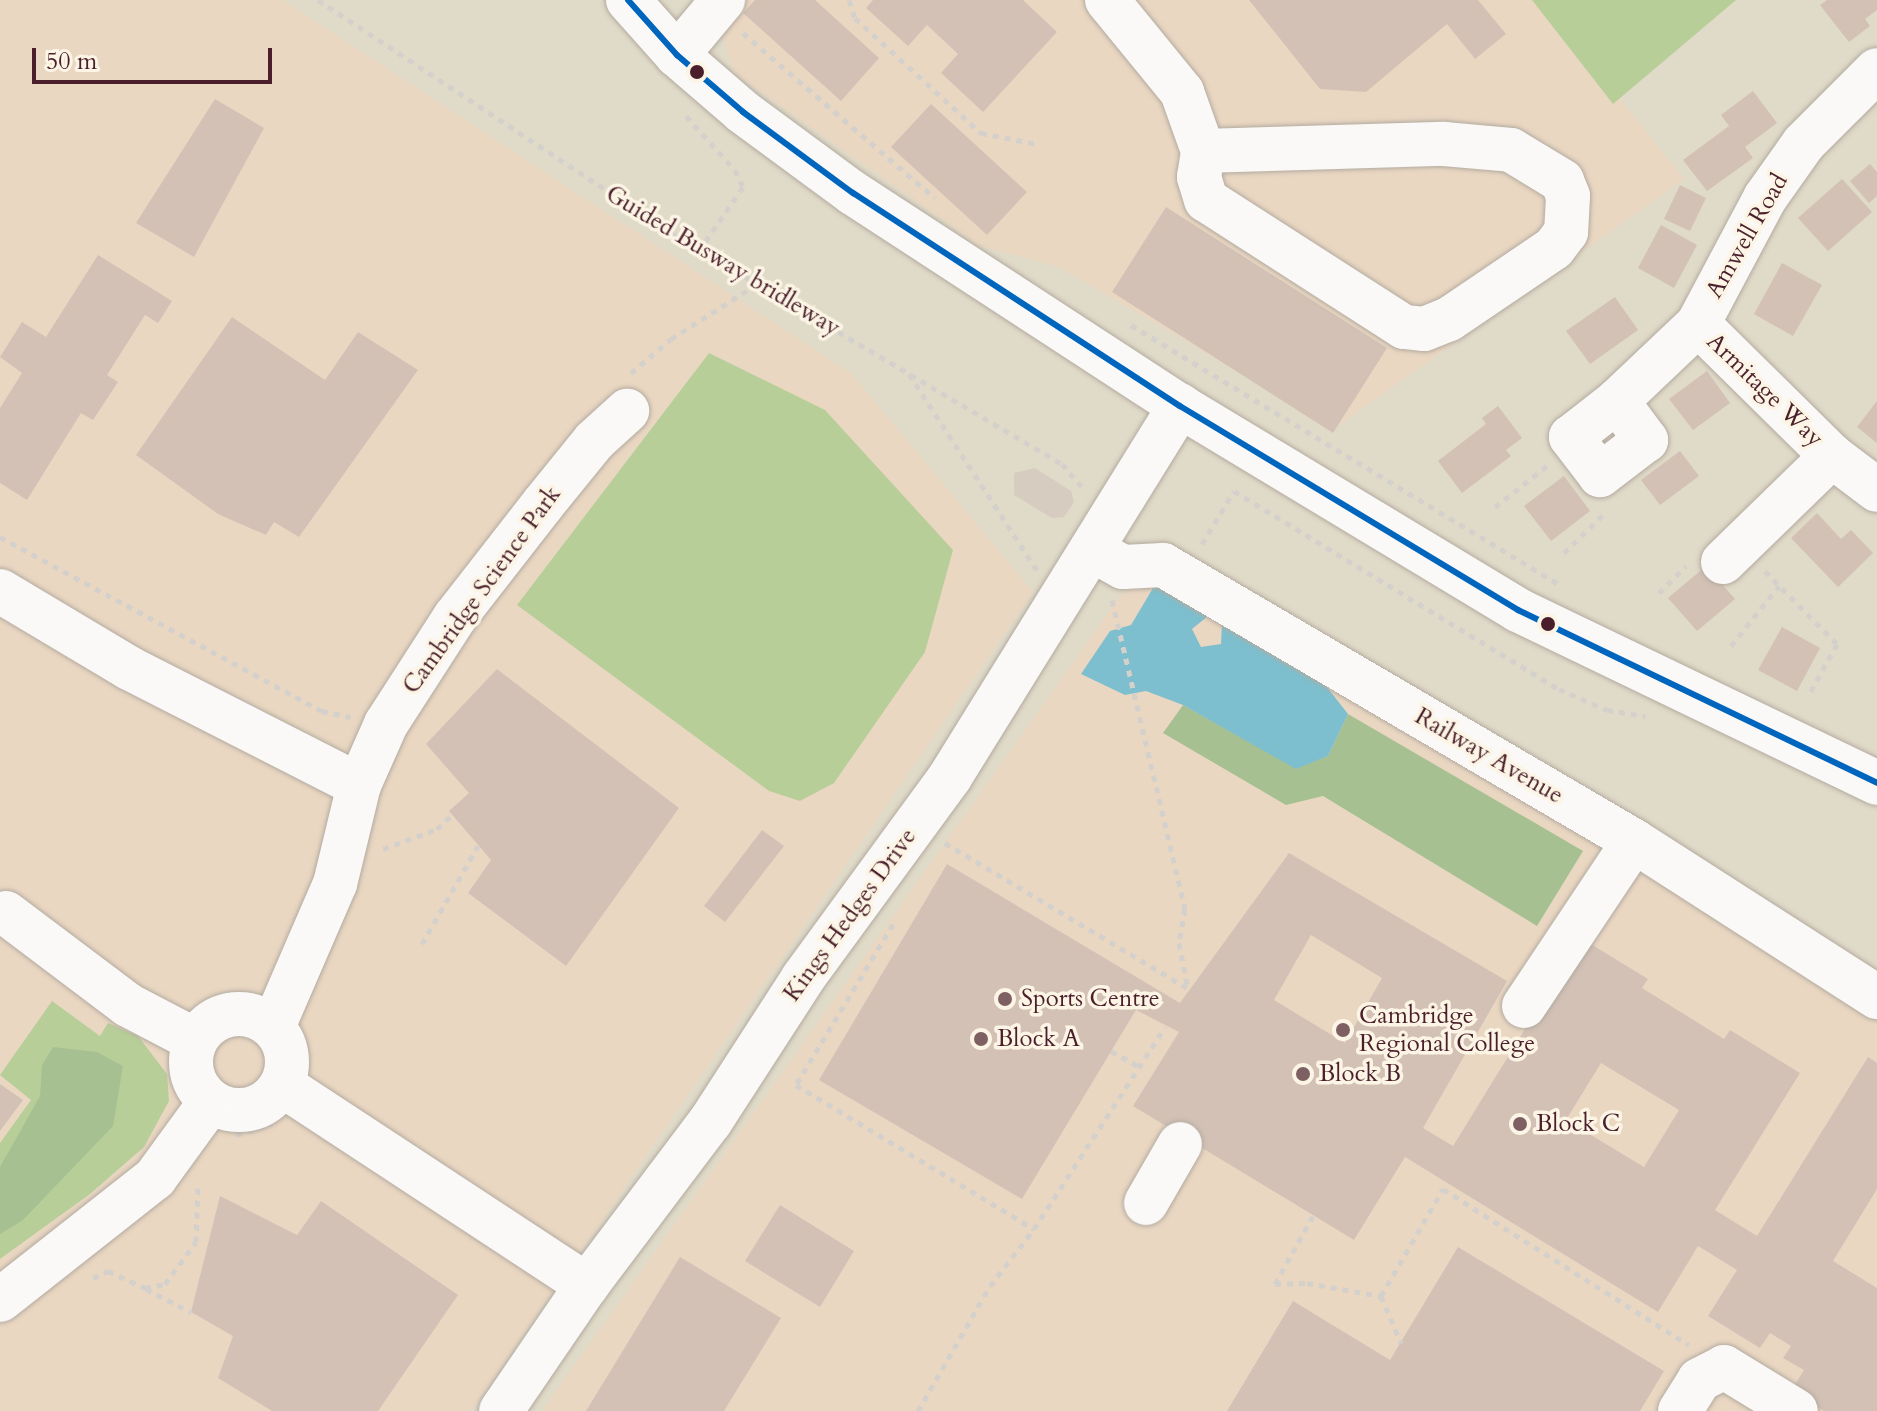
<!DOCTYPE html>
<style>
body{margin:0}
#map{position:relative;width:1877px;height:1411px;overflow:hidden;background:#e0dac8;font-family:Cardo,serif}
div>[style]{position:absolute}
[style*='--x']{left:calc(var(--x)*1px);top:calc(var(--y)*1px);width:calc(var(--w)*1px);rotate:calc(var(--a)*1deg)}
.built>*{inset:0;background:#ead7c2}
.industrial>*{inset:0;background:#d7ccc0}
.green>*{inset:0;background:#b8ce99}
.forest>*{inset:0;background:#a7c092}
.water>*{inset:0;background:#7dbfce}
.building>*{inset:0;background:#d3c1b6}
.path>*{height:5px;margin-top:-2.5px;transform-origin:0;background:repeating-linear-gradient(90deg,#d4d0cb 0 6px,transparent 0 12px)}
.roads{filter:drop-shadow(0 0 2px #b3aba0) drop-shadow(0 0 2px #b3aba0)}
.minor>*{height:44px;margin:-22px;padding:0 22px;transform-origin:22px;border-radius:22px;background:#faf9f7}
.minor>.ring{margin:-22px;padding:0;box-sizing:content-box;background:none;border:44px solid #faf9f7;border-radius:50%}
.bus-1>*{height:6px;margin:-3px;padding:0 3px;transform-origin:3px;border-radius:3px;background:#0065bd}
.dots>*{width:22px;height:22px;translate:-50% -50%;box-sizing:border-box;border:4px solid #fcf5e5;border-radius:50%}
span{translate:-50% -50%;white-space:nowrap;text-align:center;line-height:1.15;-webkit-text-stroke:7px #fcf5e5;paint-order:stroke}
.street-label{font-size:24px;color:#4a1f2b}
.poi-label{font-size:24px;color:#4a1f2b}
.left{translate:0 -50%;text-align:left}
.scale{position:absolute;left:32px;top:48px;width:240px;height:36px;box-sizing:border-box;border:4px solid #4a1f2b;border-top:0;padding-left:10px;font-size:24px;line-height:28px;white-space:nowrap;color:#4a1f2b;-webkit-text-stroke:6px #fcf5e5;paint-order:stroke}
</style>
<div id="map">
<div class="built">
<div style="clip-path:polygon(0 0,283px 0,852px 374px,1033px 592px,471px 1411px,0 1411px)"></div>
<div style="clip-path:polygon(713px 0,1541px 0,1684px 179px,1335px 428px,1059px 267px,980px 246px,734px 73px)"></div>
<div style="clip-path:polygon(1206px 572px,1877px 969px,1877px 1411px,542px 1411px,1133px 578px)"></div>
</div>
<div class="industrial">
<div style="clip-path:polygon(1035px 468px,1071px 491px,1074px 502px,1064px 517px,1052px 518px,1014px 495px,1014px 473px)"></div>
</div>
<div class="green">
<div style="clip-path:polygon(1532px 0,1736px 0,1613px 104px)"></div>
<div style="clip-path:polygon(709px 353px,825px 410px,953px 550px,925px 652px,834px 783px,800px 801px,769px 791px,517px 605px)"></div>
<div style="clip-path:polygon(52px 1001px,100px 1036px,108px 1023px,138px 1036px,167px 1074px,169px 1101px,144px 1147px,90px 1194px,0 1259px,0 1143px,31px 1100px,0 1075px)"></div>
</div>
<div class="forest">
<div style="clip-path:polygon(1183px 705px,1296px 768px,1328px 756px,1348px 714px,1583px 851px,1537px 926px,1323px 796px,1286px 805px,1163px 733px)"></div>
<div style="clip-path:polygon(53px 1047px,97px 1052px,123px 1066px,113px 1126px,23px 1220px,0 1234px,0 1167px,40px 1096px,42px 1065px)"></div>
</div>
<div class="water">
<div style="clip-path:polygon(1156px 583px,1208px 616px,1192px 629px,1201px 647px,1221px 644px,1222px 623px,1323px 682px,1348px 714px,1328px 756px,1296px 769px,1183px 705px,1146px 691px,1125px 695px,1081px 674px,1110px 631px,1131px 625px)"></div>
</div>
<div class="building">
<div style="clip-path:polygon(755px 0,815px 0,879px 58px,841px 101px,743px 13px)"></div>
<div style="clip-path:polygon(873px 0,1023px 0,1057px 32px,983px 112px,941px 73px,958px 54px,927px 25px,908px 46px,866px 8px)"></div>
<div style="clip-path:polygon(1249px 0,1478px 0,1506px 34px,1475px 59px,1447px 24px,1366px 92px,1320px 89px)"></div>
<div style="clip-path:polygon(1827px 0,1877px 0,1877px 10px,1865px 19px,1870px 26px,1849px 42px,1820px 5px)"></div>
<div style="clip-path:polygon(1753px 91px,1777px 123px,1745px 147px,1753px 158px,1707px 191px,1683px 160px,1729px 126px,1721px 115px)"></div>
<div style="clip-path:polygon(215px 99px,264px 128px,194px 257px,136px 223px)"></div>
<div style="clip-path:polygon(931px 104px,1027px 192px,987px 235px,891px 147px)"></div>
<div style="clip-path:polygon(1870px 164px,1877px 172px,1877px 196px,1869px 203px,1850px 181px)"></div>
<div style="clip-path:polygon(1842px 179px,1872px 212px,1828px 251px,1798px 218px)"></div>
<div style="clip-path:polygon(1680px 185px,1706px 198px,1690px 231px,1664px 219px)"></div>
<div style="clip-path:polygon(1166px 207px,1387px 348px,1333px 433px,1112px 292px)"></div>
<div style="clip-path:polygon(1661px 225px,1697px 245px,1674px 288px,1638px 268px)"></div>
<div style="clip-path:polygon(98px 255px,172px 301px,158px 323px,145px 315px,107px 375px,118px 382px,93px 420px,81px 413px,27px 500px,0 483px,0 408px,22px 373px,0 357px,22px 322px,46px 337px)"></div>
<div style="clip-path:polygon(1782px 263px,1822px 285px,1793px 336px,1754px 314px)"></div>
<div style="clip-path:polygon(1615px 297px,1638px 330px,1590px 364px,1566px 331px)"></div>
<div style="clip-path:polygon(232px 317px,325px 380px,358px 332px,418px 370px,299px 537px,274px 522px,266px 535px,218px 514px,136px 455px)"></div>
<div style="clip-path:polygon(1707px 371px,1730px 403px,1693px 430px,1669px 399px)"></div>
<div style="clip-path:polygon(1877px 401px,1877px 443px,1857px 427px)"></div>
<div style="clip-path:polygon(1498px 406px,1522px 438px,1506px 450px,1511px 456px,1462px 493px,1438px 461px,1486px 424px,1482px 418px)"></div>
<div style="clip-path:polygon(1680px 451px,1699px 476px,1660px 505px,1641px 480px)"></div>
<div style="clip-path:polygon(1564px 476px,1590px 511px,1551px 541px,1524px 506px)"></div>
<div style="clip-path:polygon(1817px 513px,1841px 539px,1851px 530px,1873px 553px,1838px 587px,1791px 538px)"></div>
<div style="clip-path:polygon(1706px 566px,1735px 599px,1697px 631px,1668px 598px)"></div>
<div style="clip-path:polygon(1782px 627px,1820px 648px,1797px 691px,1758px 670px)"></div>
<div style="clip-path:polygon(497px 669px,679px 808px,566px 966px,468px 893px,491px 860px,449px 811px,469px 793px,426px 744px)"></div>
<div style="clip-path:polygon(762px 830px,784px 846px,725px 922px,704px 906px)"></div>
<div style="clip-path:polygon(evenodd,1289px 853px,1507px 981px,1423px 1128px,1453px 1146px,1581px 938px,1648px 979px,1642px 988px,1724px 1039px,1730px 1030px,1800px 1073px,1715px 1210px,1757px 1236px,1868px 1057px,1877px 1063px,1877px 1189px,1833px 1261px,1877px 1288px,1877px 1411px,1824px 1411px,1791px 1391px,1804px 1370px,1783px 1358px,1791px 1346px,1770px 1333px,1760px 1348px,1708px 1316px,1737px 1270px,1698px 1246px,1658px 1312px,1405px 1157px,1354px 1240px,1133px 1106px,1179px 1032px,1136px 1010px,1022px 1199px,819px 1080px,947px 864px,1180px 1003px,1289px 853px,1311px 935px,1382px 978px,1345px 1043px,1274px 1000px,1311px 935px,1289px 853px,1601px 1063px,1679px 1110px,1644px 1167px,1566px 1120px,1601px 1063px)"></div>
<div style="clip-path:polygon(0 1084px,23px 1100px,0 1131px)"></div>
<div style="clip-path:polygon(220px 1196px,297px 1235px,321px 1201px,458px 1295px,378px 1411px,272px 1411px,218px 1378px,233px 1336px,191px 1312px)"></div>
<div style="clip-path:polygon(780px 1205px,854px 1251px,820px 1307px,745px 1261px)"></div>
<div style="clip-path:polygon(1458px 1247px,1664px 1371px,1640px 1411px,1227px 1411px,1293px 1301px,1390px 1360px)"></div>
<div style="clip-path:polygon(680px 1257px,781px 1318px,724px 1411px,586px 1411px)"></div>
</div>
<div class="path">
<div style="--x:318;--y:0;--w:425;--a:33.4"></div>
<div style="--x:673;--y:234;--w:452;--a:30.6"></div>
<div style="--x:1062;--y:464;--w:33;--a:49"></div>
<div style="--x:849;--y:0;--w:19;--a:72"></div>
<div style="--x:855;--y:18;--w:171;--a:42.4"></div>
<div style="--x:981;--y:133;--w:57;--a:11.1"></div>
<div style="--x:743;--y:33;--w:253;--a:40.7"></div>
<div style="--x:686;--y:116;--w:73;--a:47.8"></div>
<div style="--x:735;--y:170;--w:19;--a:65"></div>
<div style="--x:743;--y:187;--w:75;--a:124.7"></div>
<div style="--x:1131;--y:325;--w:502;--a:31.22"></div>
<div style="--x:631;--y:373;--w:52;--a:-40.4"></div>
<div style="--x:671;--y:339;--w:104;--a:-32.5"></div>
<div style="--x:909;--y:374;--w:234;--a:56.9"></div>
<div style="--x:1234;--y:491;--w:381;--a:31.4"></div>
<div style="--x:1559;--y:689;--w:52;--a:23.6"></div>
<div style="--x:1607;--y:710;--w:39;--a:9"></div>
<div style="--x:1495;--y:507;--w:68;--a:-38.4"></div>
<div style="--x:0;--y:537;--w:366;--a:28.4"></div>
<div style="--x:322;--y:711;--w:29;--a:12"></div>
<div style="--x:1202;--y:544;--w:62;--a:-58.9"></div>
<div style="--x:1564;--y:553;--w:60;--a:-44.3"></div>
<div style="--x:1765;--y:571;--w:103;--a:45.4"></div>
<div style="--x:1837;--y:644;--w:56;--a:118.9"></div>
<div style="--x:1659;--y:593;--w:38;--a:-45"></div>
<div style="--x:1112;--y:600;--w:318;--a:76.7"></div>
<div style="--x:1185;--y:909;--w:35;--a:100"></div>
<div style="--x:1179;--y:943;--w:47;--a:78.9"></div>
<div style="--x:1731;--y:646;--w:77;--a:-51.3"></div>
<div style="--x:945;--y:843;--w:282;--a:30.9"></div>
<div style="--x:383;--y:849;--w:58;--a:-20.3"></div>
<div style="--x:437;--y:829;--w:21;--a:-43"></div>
<div style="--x:893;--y:924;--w:188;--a:121.1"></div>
<div style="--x:796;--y:1085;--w:278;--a:31.2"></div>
<div style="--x:422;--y:944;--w:113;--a:-60.3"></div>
<div style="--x:1111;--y:1051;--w:33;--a:29"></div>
<div style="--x:236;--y:1135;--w:38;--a:-17"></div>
<div style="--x:93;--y:1278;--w:17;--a:-25"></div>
<div style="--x:108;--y:1271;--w:41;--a:24.7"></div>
<div style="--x:145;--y:1288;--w:20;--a:-11"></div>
<div style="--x:165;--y:1284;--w:52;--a:-53.6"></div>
<div style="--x:196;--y:1242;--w:56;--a:-88"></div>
<div style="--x:1275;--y:1284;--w:32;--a:-2"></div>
<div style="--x:1307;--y:1283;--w:75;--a:10"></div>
<div style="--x:1381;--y:1296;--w:124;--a:-59.9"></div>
<div style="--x:1443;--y:1189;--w:291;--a:32.4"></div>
<div style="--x:1275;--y:1284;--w:78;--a:-60.8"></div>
<div style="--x:146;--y:1289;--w:51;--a:27.1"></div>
<div style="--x:1381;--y:1296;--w:51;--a:66.9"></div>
<div style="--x:918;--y:1411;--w:144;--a:-60.1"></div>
<div style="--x:990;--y:1286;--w:72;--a:-52.3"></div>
<div style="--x:1034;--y:1229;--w:241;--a:-57"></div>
</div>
<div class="roads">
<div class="minor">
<div style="--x:628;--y:0;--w:74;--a:48.3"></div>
<div style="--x:677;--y:55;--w:87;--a:40.8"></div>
<div style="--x:743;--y:112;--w:137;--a:36.4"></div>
<div style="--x:853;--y:193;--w:390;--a:33.1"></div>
<div style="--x:1180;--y:406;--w:395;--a:31.1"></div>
<div style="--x:1518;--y:610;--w:399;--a:25.7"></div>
<div style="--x:1107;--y:0;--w:119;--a:50.8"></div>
<div style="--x:1182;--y:92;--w:63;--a:70.4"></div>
<div style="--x:1203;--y:151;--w:241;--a:-1.7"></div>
<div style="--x:1444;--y:144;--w:67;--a:5.1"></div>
<div style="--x:1511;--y:150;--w:60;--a:31.3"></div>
<div style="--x:1562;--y:181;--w:16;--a:68"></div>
<div style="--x:1568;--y:196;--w:36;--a:93"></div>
<div style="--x:1566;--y:232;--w:20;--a:127"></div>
<div style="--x:1554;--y:248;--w:127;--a:145.9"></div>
<div style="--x:1449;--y:319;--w:27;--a:158"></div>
<div style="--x:1424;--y:329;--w:20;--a:-174"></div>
<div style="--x:1404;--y:327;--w:235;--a:-147.3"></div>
<div style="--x:1206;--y:200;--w:24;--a:-107"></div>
<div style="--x:1199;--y:177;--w:26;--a:-81"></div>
<div style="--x:677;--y:55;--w:72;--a:-50.1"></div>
<div style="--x:1698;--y:324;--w:188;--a:44.6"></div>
<div style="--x:1832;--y:456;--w:56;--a:37.1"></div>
<div style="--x:1617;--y:401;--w:49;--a:53.4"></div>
<div style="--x:1646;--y:440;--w:58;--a:142.7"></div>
<div style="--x:1600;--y:475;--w:48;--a:-127.3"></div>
<div style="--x:1571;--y:437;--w:58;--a:-38"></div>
<div style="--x:1617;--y:401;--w:112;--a:-43.5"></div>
<div style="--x:1698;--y:324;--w:143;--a:-62"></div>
<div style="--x:1765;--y:198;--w:67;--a:-54.7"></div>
<div style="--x:1804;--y:143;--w:103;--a:-45"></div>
<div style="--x:1094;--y:551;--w:33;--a:29"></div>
<div style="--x:1123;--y:567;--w:40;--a:-2.9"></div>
<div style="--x:1163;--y:565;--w:546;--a:30.37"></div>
<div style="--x:1634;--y:841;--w:289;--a:32.7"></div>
<div style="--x:1723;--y:562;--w:152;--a:-44.2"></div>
<div style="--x:0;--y:591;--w:150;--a:30.8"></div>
<div style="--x:129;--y:668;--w:258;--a:27"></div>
<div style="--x:6;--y:913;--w:153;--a:37"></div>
<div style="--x:128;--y:1005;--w:76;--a:27.6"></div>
<div style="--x:1524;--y:1006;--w:198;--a:-56.3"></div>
<div class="ring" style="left:191px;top:1014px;width:52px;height:52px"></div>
<div style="--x:273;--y:1027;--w:156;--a:-66.6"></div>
<div style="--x:335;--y:884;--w:102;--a:-76.4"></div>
<div style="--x:359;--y:785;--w:67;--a:-66.1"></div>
<div style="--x:386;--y:724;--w:127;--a:-57.2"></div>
<div style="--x:455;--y:617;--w:143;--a:-52.1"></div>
<div style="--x:543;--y:504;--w:81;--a:-51"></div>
<div style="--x:594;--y:441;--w:45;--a:-42.3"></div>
<div style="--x:282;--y:1085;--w:365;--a:33.3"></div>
<div style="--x:1146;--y:1203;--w:68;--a:-60"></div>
<div style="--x:0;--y:1300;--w:197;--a:-38.2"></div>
<div style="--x:155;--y:1178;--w:95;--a:-54"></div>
<div style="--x:501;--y:1411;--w:153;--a:-55.7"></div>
<div style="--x:587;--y:1285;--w:204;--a:-53"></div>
<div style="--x:710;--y:1122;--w:171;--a:-57.1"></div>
<div style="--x:803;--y:978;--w:249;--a:-53.8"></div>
<div style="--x:950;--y:777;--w:437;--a:-58.2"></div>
<div style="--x:1680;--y:1411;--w:36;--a:-58"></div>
<div style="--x:1699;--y:1380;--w:28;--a:-27"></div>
<div style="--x:1724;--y:1367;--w:84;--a:31.4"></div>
</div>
</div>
<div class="bus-1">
<div style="--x:628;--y:0;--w:74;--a:48.3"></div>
<div style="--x:677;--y:55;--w:87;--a:40.8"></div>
<div style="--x:743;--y:112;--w:137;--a:36.4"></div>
<div style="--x:853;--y:193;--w:390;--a:33.1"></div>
<div style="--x:1180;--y:406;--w:395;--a:31.1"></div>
<div style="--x:1518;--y:610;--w:399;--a:25.7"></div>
</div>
<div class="dots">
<div style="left:697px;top:72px;background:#4a1f2b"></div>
<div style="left:1548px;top:624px;background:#4a1f2b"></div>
<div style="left:1005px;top:999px;background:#7e6062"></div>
<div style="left:1343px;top:1030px;background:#7e6062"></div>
<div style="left:981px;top:1039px;background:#7e6062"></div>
<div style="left:1303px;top:1074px;background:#7e6062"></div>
<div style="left:1520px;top:1124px;background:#7e6062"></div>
</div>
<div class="street-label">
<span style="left:1747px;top:236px;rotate:-60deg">Amwell Road</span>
<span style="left:723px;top:261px;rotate:31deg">Guided Busway bridleway</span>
<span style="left:1765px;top:390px;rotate:44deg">Armitage Way</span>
<span style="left:482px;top:590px;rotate:-54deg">Cambridge Science Park</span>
<span style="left:1489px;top:756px;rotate:30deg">Railway Avenue</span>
<span style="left:850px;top:915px;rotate:-54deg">Kings Hedges Drive</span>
</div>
<div class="poi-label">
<span class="left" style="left:1021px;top:999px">Sports Centre</span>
<span class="left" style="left:1359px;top:1030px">Cambridge<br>Regional College</span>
<span class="left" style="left:997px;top:1039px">Block A</span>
<span class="left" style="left:1319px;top:1074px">Block B</span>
<span class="left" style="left:1536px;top:1124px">Block C</span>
</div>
<div class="scale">50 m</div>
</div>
